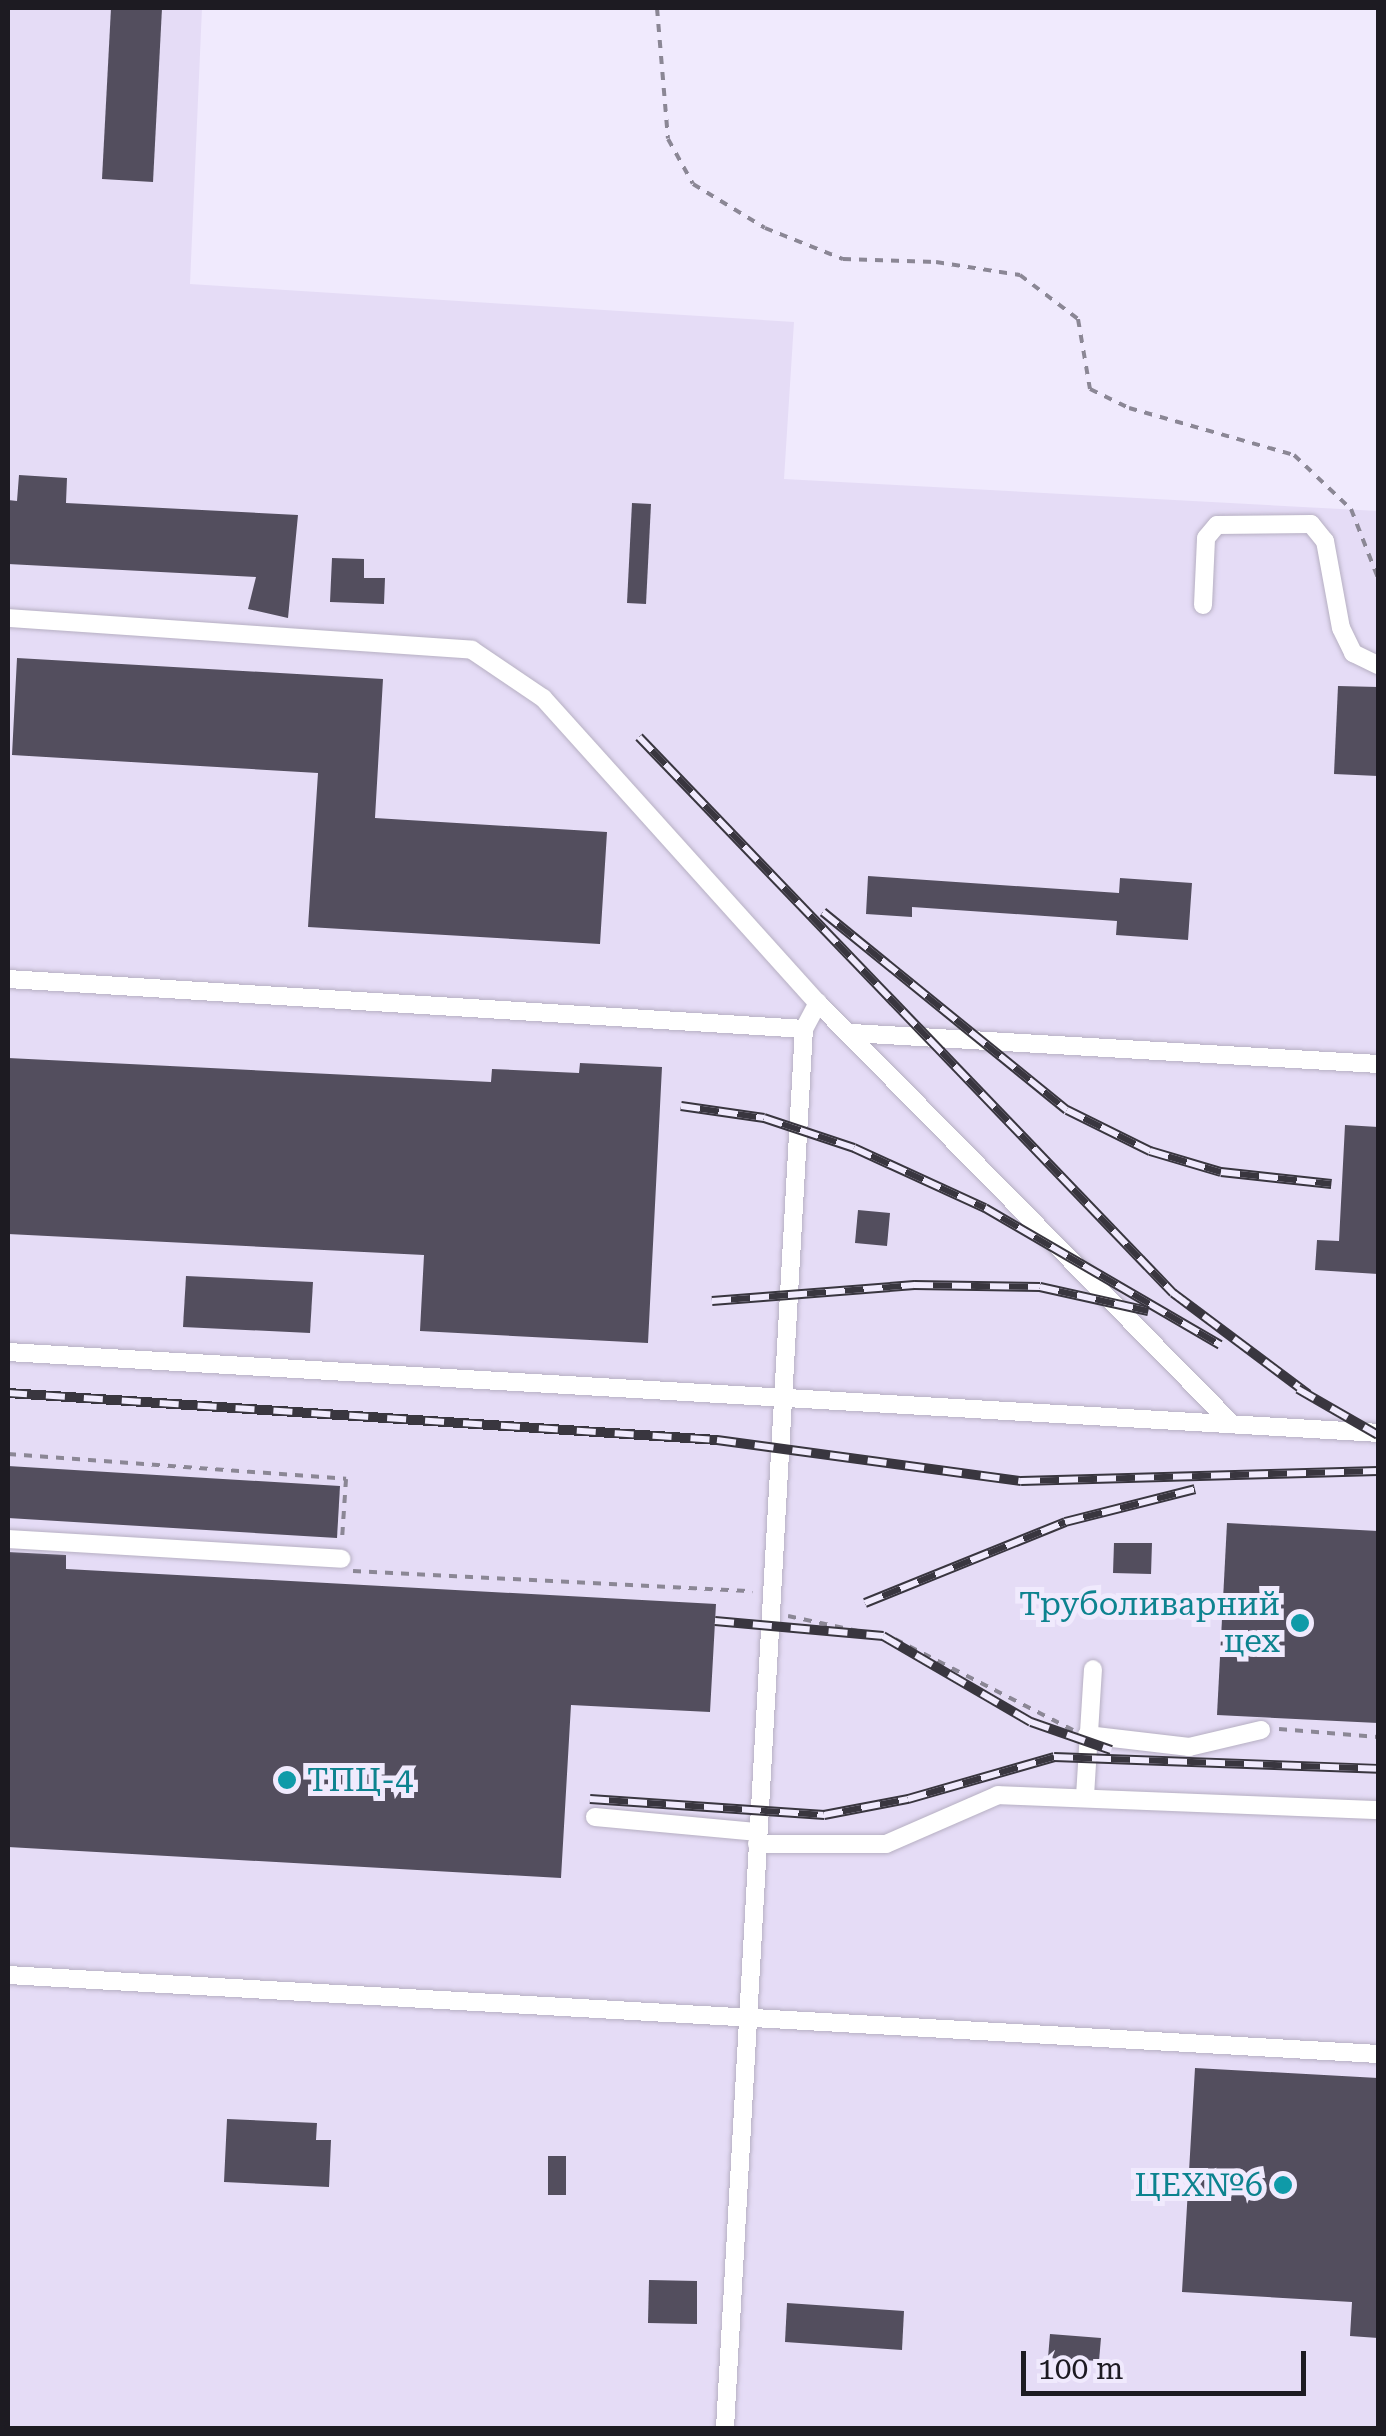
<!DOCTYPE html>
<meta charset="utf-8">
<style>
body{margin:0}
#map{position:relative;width:1386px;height:2436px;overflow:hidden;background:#f0eafd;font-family:"Roboto Serif",serif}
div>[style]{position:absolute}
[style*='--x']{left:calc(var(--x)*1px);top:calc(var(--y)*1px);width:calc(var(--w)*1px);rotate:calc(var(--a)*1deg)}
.built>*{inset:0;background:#e5dcf6}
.building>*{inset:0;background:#534e5e}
.path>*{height:4px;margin-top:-2px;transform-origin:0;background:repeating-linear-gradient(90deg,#8b8795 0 8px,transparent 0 16px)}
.roads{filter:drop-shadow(0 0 2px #b6afc2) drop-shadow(0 0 2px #b6afc2)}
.minor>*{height:18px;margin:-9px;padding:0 9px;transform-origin:9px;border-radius:9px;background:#fff}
.rail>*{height:10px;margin-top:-5px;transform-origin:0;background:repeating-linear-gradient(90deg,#f0eafd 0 19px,#39363f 0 38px);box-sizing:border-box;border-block:2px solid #39363f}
.dots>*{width:28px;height:28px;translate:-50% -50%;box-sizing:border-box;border:5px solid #f0eafd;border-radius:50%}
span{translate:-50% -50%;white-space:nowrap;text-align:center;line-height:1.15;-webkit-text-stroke:10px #f0eafd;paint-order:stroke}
.culture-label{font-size:32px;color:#0d838f}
.right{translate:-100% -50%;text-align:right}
.left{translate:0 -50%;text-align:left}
.frame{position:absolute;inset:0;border:10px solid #1d1b22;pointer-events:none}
.scale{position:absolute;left:1021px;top:2351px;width:285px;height:45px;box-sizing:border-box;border:5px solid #1d1b22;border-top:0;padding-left:12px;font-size:30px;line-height:35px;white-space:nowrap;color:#1d1b22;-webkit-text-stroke:8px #f0eafd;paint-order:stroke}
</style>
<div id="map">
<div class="built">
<div style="clip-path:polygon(8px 8px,202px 8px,190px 284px,794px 322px,784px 479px,1378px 511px,1378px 2428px,8px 2428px)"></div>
</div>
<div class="building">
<div style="clip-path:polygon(111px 8px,162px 8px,153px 182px,102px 179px)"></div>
<div style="clip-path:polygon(19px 475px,67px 478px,66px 503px,298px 515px,288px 618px,248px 609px,256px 577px,8px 564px,8px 500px,17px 501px)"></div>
<div style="clip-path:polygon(632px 503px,651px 504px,646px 604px,627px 603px)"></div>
<div style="clip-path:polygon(332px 558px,364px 559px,364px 578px,385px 578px,384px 604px,330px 602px)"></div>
<div style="clip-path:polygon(17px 658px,383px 679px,375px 818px,607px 832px,600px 944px,308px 927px,318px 773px,12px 755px)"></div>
<div style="clip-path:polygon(1338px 686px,1378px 687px,1378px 776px,1334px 774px)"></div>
<div style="clip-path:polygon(868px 876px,1119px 893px,1120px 878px,1192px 883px,1188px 940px,1116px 935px,1117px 921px,912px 907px,912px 917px,866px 914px)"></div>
<div style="clip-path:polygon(8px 1058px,491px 1082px,492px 1069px,579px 1073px,580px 1063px,662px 1067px,648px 1343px,420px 1331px,424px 1255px,8px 1234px)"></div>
<div style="clip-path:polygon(1345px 1125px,1378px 1127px,1378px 1274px,1315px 1270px,1317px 1240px,1339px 1241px)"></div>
<div style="clip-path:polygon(858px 1210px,890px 1213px,887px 1246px,855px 1243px)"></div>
<div style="clip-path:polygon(186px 1276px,313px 1282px,310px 1333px,183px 1327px)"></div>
<div style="clip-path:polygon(8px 1466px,340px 1486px,337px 1538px,8px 1518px)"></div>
<div style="clip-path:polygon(1227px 1523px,1378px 1531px,1378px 1723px,1217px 1715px)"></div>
<div style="clip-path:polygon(1114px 1543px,1152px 1543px,1151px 1574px,1113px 1573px)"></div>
<div style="clip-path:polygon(8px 1552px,66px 1555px,66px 1569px,716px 1604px,710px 1712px,571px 1705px,561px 1878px,8px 1847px)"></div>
<div style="clip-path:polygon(1195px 2068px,1378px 2078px,1378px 2338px,1350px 2336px,1352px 2302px,1182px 2292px)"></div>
<div style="clip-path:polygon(227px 2119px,317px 2123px,316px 2140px,331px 2140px,329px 2187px,224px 2182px)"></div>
<div style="clip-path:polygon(548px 2156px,566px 2156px,566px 2195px,548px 2195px)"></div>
<div style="clip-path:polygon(649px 2280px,697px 2281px,697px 2324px,648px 2323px)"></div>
<div style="clip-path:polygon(787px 2303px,904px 2311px,902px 2350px,785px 2342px)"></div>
<div style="clip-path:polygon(1050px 2334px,1101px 2338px,1099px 2361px,1048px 2358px)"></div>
</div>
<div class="path">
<div style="--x:657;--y:8;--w:131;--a:85.2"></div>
<div style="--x:668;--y:139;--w:51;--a:60.9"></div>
<div style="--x:693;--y:184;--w:84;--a:31.4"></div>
<div style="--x:765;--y:228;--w:84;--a:21.7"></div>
<div style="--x:843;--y:259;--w:93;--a:1.8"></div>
<div style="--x:936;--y:262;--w:85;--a:8.8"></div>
<div style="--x:1020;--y:275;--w:73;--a:37.2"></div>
<div style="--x:1078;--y:319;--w:71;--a:80.3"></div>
<div style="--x:1090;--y:389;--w:43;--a:26"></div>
<div style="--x:1129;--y:408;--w:172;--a:15.9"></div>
<div style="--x:1294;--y:455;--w:79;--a:43.5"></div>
<div style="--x:1351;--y:509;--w:74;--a:68.6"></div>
<div style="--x:8;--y:1454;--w:339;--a:4.2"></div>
<div style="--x:346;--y:1479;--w:61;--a:93.8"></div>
<div style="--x:353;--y:1571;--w:400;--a:2.9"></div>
<div style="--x:788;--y:1616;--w:109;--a:12.1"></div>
<div style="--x:895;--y:1639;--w:200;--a:27.1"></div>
<div style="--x:1279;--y:1729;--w:99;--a:4.6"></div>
</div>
<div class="roads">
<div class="minor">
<div style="--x:1203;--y:605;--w:67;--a:-87.4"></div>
<div style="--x:1206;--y:538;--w:17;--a:-50"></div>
<div style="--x:1217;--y:525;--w:94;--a:-0.6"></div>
<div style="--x:1311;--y:524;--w:22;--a:51"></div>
<div style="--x:1325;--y:541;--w:88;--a:79.6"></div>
<div style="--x:1341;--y:628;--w:28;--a:64"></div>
<div style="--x:1353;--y:653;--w:28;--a:26"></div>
<div style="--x:8;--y:618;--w:465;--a:3.9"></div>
<div style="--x:472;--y:650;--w:86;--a:34.1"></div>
<div style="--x:543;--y:698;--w:411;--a:48"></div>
<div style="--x:818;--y:1003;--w:590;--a:45.48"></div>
<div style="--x:8;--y:979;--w:798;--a:3.59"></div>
<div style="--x:852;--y:1033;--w:527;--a:3.37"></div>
<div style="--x:8;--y:1352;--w:1372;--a:3.38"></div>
<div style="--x:8;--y:1539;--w:334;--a:3.4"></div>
<div style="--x:1087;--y:1735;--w:103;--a:6.7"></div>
<div style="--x:1189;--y:1747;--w:74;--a:-13.3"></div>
<div style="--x:1085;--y:1796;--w:127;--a:-86.4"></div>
<div style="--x:595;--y:1817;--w:164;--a:5.3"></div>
<div style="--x:757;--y:1844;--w:129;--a:0"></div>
<div style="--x:886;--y:1844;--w:122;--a:-23.6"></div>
<div style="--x:998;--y:1795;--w:380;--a:2.3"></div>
<div style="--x:8;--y:1975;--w:1372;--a:3.3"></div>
<div style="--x:725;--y:2428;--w:1401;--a:-86.77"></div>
<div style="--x:804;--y:1029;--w:30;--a:-62"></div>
</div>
</div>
<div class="rail">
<div style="--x:639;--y:737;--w:771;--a:46.16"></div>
<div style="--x:1173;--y:1293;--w:169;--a:36.8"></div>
<div style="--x:823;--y:912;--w:314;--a:39.1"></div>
<div style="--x:1067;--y:1110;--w:93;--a:26.3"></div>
<div style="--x:1150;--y:1151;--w:74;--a:16.5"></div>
<div style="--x:1221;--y:1172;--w:111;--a:6.2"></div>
<div style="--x:681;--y:1106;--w:84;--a:8.2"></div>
<div style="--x:764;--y:1118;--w:95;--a:18.4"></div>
<div style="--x:854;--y:1148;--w:144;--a:24.6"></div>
<div style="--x:985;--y:1208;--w:272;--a:30.2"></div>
<div style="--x:712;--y:1301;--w:203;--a:-4.5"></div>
<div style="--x:914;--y:1285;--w:126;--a:0.9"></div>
<div style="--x:1040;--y:1287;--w:111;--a:12.5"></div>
<div style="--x:1298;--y:1389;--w:92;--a:29.9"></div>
<div style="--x:8;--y:1393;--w:711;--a:3.79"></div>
<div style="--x:717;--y:1440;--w:307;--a:7.7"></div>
<div style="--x:1021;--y:1481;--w:357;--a:-1.6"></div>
<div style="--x:865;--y:1603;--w:216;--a:-22"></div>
<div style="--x:1065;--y:1522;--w:134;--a:-14.2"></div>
<div style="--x:715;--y:1621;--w:169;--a:5.1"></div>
<div style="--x:883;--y:1636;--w:171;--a:30.2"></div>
<div style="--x:1031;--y:1722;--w:85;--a:19.3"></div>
<div style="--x:590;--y:1799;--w:235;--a:3.9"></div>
<div style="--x:824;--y:1815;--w:86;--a:-10.8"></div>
<div style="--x:908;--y:1799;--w:152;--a:-16"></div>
<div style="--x:1054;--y:1757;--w:324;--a:2.1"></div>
</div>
<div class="dots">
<div style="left:1300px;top:1623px;background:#0f9aa8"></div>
<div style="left:287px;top:1780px;background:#0f9aa8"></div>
<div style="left:1283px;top:2185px;background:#0f9aa8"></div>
</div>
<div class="culture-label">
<span class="right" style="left:1280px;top:1623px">Труболиварний<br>цех</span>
<span class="left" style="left:307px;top:1780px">ТПЦ-4</span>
<span class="right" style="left:1263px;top:2185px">ЦЕХ№6</span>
</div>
<div class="frame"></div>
<div class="scale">100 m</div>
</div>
